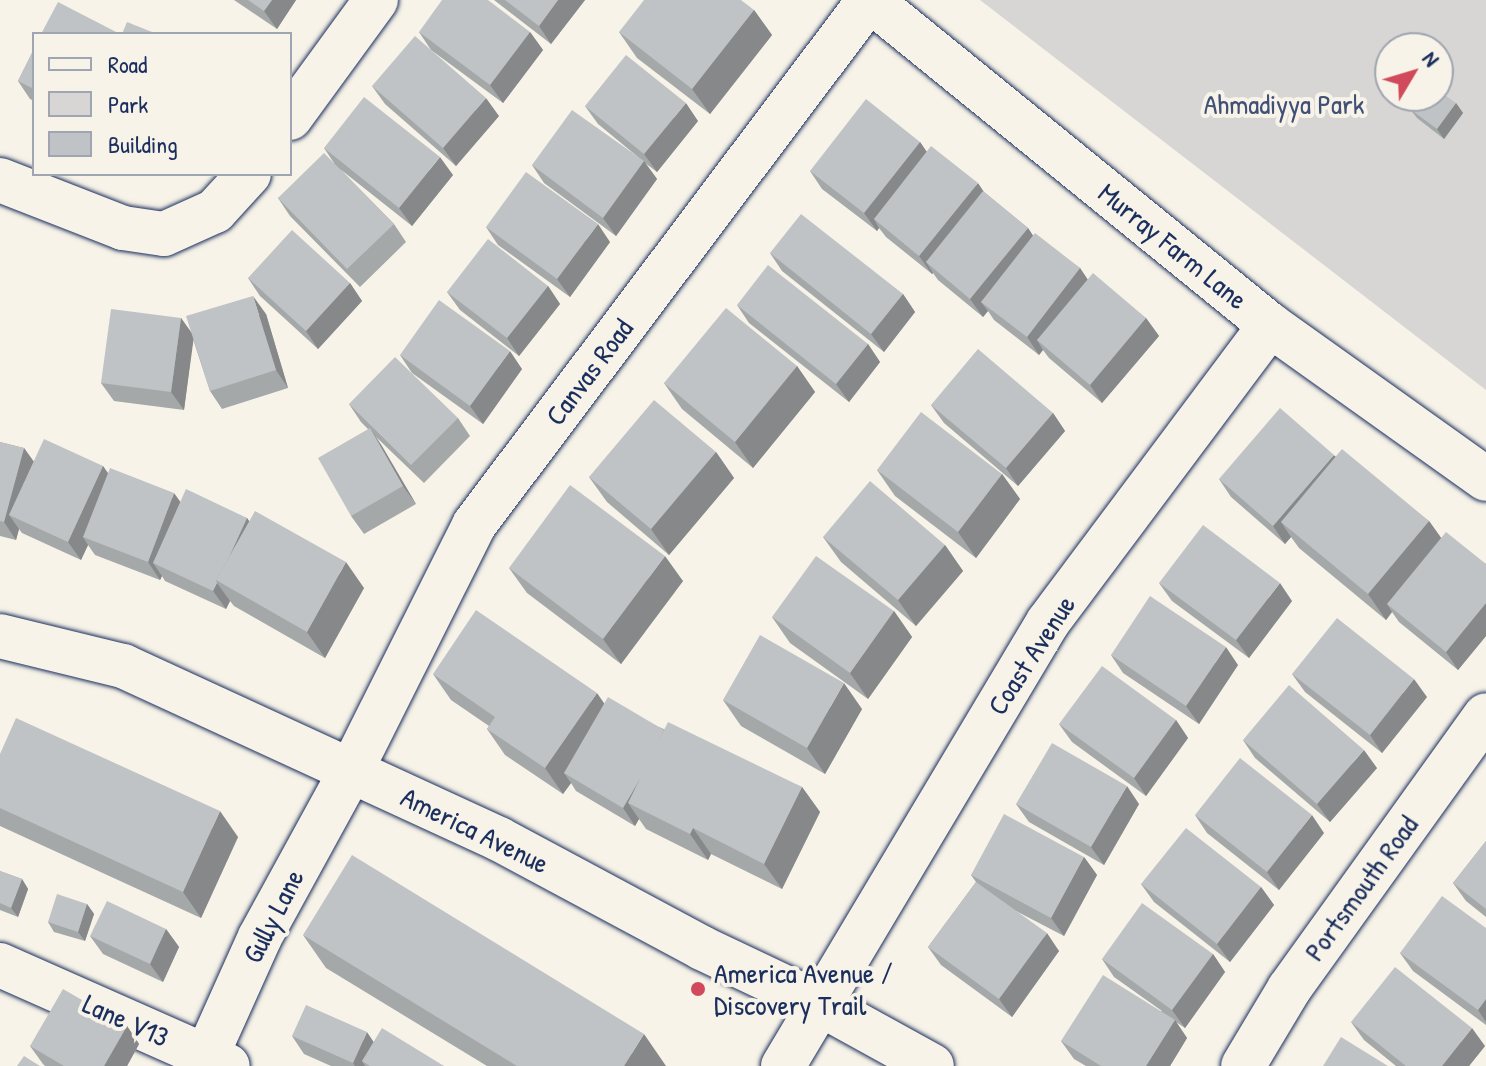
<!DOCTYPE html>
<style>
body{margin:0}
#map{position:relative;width:1486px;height:1066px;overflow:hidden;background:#f7f3e8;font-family:"Patrick Hand",sans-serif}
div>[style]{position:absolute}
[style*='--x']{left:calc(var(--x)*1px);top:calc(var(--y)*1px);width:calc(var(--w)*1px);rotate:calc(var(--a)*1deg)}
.green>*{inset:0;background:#d7d6d4}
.roads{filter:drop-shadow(0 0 2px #1b2f5e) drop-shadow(0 0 2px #1b2f5e)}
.minor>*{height:44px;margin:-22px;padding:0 22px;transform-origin:22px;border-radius:22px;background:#f7f3e8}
.wall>*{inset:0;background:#a5a8a9}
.shaded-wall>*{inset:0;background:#86888a}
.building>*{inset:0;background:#c0c3c5}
.dots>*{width:22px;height:22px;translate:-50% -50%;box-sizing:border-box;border:4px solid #f7f3e8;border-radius:50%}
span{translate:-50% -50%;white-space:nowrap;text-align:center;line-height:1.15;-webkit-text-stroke:8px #f7f3e8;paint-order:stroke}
.park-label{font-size:28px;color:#415076}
.street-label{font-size:28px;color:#1b2f5e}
.poi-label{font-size:28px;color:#1b2f5e}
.left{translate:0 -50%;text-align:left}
.legend{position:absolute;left:32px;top:32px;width:260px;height:144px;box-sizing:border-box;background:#f7f3e8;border:2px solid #9fa5b1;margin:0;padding:10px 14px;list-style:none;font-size:24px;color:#1b2f5e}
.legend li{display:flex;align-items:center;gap:16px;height:40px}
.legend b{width:40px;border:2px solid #9fa5b1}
.north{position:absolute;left:1374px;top:32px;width:80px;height:80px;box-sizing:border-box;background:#f7f3e8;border:2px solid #9fa5b1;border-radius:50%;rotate:52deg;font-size:22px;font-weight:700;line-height:32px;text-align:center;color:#1b2f5e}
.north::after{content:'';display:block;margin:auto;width:28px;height:36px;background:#d1495b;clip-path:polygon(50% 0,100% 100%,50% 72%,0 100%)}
</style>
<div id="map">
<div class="green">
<div style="clip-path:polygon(evenodd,980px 0,1486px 0,1486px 390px,980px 0,1390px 48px,1438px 48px,1438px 96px,1390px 96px,1390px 48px)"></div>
</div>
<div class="roads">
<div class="minor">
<div style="--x:870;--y:0;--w:515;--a:39.09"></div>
<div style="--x:1270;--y:325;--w:265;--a:35.5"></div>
<div style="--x:290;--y:118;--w:146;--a:-53.9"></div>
<div style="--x:0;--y:180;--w:132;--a:21.3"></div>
<div style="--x:123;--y:228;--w:41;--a:8.3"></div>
<div style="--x:164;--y:234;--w:56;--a:-24.3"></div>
<div style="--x:215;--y:211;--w:50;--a:-47.4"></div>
<div style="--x:0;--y:636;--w:127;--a:13.7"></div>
<div style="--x:123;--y:666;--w:414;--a:24.7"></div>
<div style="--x:499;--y:839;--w:230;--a:28.2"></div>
<div style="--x:702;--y:948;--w:128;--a:25.4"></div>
<div style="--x:818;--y:1003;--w:130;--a:28.9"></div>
<div style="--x:0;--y:965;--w:249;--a:23.9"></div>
<div style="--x:202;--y:1066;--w:141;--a:-65.8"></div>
<div style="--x:260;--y:937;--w:189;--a:-61.3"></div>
<div style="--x:351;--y:771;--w:275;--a:-63.4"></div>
<div style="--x:474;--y:525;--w:657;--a:-53.04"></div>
<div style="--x:783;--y:1066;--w:517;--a:-59.17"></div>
<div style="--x:1048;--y:622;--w:371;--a:-53.2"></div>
<div style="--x:1243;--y:1066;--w:90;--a:-59.1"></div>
<div style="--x:1289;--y:989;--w:337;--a:-54.3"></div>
</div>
</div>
<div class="wall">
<div style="clip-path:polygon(234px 0,296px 0,277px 29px)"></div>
<div style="clip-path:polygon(494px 0,585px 0,551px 44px)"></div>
<div style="clip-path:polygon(754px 10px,772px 35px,710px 114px,637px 58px,619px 32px)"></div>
<div style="clip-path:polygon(419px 32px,530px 32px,543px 50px,503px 103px,431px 50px)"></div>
<div style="clip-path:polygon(34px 49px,34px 101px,30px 99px,18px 81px)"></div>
<div style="clip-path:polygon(372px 86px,499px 116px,456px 166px,385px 104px)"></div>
<div style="clip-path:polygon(1456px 103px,1463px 113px,1444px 139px,1417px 118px,1410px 109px)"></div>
<div style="clip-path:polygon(585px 106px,698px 121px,657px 172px,645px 163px,657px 179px,616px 236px,544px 183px,532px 165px,638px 157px,598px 124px)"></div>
<div style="clip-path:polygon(920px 142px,927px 152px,984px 192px,1028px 228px,1033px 236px,1080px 268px,1088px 280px,1146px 318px,1159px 336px,1102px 403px,1049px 358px,1043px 350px,1039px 355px,994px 320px,988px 311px,983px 317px,938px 280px,933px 273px,932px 274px,886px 237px,879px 228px,877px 231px,822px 189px,810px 171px)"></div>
<div style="clip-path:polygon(324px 148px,453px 175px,412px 226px,340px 169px,394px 224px,406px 242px,360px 287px,290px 216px,278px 198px,334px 163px)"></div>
<div style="clip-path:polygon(486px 227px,610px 242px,570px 297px,498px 245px)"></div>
<div style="clip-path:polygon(770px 253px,903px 294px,915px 312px,884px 352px,782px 271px)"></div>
<div style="clip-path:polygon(248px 278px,350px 283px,362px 301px,318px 349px,260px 296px)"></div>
<div style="clip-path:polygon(548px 286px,560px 304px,519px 356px,460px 310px,447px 292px)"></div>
<div style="clip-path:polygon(737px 305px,868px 344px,880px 362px,849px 402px,749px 323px)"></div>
<div style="clip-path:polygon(266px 314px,288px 388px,222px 409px,210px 391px,193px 339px,184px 410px,114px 401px,101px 383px,181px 318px,191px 333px)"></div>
<div style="clip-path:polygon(400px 355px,522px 369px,483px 424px,412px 373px)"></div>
<div style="clip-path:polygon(797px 366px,815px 392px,753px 468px,682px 409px,664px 383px)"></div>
<div style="clip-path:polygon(349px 404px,458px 418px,470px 436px,424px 483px,375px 436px,416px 504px,364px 534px,351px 516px,368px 429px,361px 422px)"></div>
<div style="clip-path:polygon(931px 405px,1053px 413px,1065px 431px,1018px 486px,944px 423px)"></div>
<div style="clip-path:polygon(0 442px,24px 448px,33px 461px,103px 466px,108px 473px,180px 502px,247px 518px,249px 521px,364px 588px,325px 658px,234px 606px,230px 601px,226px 609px,165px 581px,162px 576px,160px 580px,95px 555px,88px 545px,81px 560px,22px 533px,19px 529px,16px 540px,0 536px)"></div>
<div style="clip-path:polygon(716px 452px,734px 478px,669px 555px,607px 502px,589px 477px)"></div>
<div style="clip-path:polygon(1335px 456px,1429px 521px,1441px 538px,1486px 564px,1486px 636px,1458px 670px,1399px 622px,1392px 612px,1386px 620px,1299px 548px,1291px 537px,1285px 544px,1231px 497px,1219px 479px)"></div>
<div style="clip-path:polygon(877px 470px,1002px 474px,1020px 499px,976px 558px,895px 496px)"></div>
<div style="clip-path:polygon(823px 537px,945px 545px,963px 571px,916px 626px,841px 562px)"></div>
<div style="clip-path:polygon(509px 568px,683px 581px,621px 664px,527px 593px)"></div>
<div style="clip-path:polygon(1159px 583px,1292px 601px,1249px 658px,1172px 601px)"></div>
<div style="clip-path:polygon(894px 611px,912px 637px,868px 699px,790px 643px,772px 617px)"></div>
<div style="clip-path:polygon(1111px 655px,1238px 665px,1199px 724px,1123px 673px)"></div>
<div style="clip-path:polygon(433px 674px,604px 704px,802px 787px,820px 812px,782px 889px,711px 854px,708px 860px,646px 829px,639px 819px,635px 826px,576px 791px,571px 783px,563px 794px,505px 755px,487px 729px,489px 726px,451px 700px)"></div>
<div style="clip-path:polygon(1292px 674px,1427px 697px,1382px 753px,1305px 692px)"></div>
<div style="clip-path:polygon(723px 700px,862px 709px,825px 774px,741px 726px)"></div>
<div style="clip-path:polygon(1176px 720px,1188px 738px,1146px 796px,1072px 742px,1059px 724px)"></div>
<div style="clip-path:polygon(1243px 740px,1377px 768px,1330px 822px,1255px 758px)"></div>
<div style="clip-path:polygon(0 754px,238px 837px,201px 918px,0 826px)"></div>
<div style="clip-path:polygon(1016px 804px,1139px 804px,1104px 865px,1029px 822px)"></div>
<div style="clip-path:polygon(1195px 815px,1324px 833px,1279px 890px,1207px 833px)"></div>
<div style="clip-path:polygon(1486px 841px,1486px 917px,1466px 901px,1453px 883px)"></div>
<div style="clip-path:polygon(1084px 857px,1097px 875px,1064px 936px,1014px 910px,1059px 951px,1012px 1017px,941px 965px,928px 947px,976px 882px,971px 875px)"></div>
<div style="clip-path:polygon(0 871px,22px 879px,28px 889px,18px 917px,0 910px)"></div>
<div style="clip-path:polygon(1141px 884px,1261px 887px,1274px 905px,1230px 962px,1154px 902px)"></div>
<div style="clip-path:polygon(87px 904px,94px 914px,85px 941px,54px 932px,48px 922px)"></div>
<div style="clip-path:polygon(1486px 928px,1486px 1025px,1413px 971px,1400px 953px)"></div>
<div style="clip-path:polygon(166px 929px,179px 947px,163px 982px,103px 954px,90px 936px)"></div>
<div style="clip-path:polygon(303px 935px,666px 1066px,487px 1066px,326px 968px)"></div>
<div style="clip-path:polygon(1213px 954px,1225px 972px,1185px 1028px,1176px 1022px,1187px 1038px,1170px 1066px,1086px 1066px,1074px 1059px,1061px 1041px,1162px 1011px,1114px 977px,1102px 959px)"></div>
<div style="clip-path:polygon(1351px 1022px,1485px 1046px,1469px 1066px,1396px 1066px,1364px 1040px)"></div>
<div style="clip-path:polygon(127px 1026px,139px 1044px,127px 1066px,45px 1066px,43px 1064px,30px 1046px)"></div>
<div style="clip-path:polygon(292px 1036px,374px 1042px,444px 1066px,331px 1066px,304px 1054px)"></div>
</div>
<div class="shaded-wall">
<div style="clip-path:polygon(272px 0,296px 0,277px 29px,264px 11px)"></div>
<div style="clip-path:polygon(558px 0,585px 0,551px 44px,539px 26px)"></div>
<div style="clip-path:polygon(754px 10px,772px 35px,710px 114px,692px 89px)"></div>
<div style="clip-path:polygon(530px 32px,543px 50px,503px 103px,490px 85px)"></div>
<div style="clip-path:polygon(486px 98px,499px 116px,456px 166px,443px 148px)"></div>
<div style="clip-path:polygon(686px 103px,698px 121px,657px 172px,644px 154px)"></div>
<div style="clip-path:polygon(1456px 103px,1463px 113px,1444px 139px,1437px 129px)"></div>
<div style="clip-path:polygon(920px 142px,932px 160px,874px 219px,879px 228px,877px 231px,864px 213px)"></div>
<div style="clip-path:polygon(440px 157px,453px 175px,412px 226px,399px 208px)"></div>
<div style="clip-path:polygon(644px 161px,657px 179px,616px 236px,603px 218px)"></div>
<div style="clip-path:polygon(978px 183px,990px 201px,926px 262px,933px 273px,932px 274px,919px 256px)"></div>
<div style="clip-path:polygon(598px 224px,610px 242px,570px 297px,557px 279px)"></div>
<div style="clip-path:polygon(1028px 228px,1040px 246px,981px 302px,988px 311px,983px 317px,970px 299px)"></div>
<div style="clip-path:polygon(1080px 268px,1092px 286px,1037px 340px,1043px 350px,1039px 355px,1027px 337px)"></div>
<div style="clip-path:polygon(350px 283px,362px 301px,318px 349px,306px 331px)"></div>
<div style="clip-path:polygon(548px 286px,560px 304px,519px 356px,507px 338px)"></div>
<div style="clip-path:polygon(903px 294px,915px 312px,884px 352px,871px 334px)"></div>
<div style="clip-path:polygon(253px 296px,266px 314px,288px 388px,276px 370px)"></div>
<div style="clip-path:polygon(181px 318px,194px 336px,184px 410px,171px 392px)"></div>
<div style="clip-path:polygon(1146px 318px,1159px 336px,1102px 403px,1090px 385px)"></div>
<div style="clip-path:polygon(868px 344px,880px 362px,849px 402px,836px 384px)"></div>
<div style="clip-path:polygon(510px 351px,522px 369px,483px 424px,470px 406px)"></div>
<div style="clip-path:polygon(797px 366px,815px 392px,753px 468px,735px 442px)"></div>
<div style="clip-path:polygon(1053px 413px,1065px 431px,1018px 486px,1006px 468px)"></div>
<div style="clip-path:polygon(370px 428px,382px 446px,416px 504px,403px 486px)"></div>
<div style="clip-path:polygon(24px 448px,37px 466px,9px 515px,19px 529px,16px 540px,4px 522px)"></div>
<div style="clip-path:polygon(716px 452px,734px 478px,669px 555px,651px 529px)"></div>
<div style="clip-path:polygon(1334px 455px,1347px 473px,1281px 522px,1291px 537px,1285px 544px,1273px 526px)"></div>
<div style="clip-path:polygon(103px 466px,115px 484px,83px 537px,88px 545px,81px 560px,68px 542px)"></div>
<div style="clip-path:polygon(1002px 474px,1020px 499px,976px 558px,958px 532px)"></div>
<div style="clip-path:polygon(174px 493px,187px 511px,153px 563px,162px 576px,160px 580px,148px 562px)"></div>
<div style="clip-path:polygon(247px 518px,259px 536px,218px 582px)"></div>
<div style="clip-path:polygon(1429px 521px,1447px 546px,1387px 604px,1392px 612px,1386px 620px,1368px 594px)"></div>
<div style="clip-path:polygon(945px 545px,963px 571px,916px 626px,898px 600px)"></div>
<div style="clip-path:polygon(665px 556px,683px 581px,621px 664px,603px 639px)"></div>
<div style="clip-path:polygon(346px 562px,364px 588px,325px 658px,307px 632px)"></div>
<div style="clip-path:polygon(217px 583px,230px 601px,226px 609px,213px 591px)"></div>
<div style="clip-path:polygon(1280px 583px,1292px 601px,1249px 658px,1236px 640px)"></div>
<div style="clip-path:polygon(1486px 603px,1486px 636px,1458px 670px,1446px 652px)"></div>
<div style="clip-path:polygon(894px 611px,912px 637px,868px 699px,850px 673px)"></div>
<div style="clip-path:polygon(1226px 647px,1238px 665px,1199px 724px,1186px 706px)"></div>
<div style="clip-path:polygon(1414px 679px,1427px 697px,1382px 753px,1370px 735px)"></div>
<div style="clip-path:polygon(844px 683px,862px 709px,825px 774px,807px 748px)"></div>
<div style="clip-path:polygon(597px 693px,615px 719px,564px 773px,571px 783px,563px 794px,545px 768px)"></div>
<div style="clip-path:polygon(1176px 720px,1188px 738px,1146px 796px,1134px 778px)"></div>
<div style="clip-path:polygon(667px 731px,628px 803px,639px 819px,635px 826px,623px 808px)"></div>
<div style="clip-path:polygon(1364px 750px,1377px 768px,1330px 822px,1317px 804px)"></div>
<div style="clip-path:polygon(1127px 786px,1139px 804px,1104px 865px,1091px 847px)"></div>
<div style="clip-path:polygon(802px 787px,820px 812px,782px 889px,764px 864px)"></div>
<div style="clip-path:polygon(220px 811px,238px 837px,201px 918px,183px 892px)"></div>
<div style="clip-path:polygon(1312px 815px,1324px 833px,1279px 890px,1267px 872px)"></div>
<div style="clip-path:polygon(693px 828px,711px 854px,708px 860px,690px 834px)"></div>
<div style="clip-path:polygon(1084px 857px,1097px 875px,1064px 936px,1051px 918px)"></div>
<div style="clip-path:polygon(22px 879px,28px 889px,18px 917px,11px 908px)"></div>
<div style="clip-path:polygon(1261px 887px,1274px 905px,1230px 962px,1217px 944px)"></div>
<div style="clip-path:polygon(87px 904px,94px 914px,85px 941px,78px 932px)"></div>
<div style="clip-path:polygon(166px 929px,179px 947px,163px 982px,150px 964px)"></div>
<div style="clip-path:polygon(1047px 933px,1059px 951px,1012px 1017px,999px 999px)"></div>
<div style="clip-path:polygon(1213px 954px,1225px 972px,1185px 1028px,1172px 1010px)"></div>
<div style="clip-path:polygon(1486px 999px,1486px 1022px,1478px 1010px)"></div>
<div style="clip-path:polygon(1175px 1020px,1187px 1038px,1170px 1066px,1146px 1066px)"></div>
<div style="clip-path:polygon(127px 1026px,139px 1044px,127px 1066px,104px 1066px)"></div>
<div style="clip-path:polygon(1472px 1028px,1485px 1046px,1469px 1066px,1442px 1066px)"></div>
<div style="clip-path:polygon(367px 1032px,379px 1050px,362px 1061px,365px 1066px,355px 1066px,353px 1063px)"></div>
<div style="clip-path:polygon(644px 1034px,666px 1066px,624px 1066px)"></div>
</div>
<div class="building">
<div style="clip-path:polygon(248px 0,272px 0,264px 11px)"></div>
<div style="clip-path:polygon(442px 0,488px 0,530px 32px,490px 85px,419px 32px)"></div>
<div style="clip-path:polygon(505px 0,558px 0,539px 26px)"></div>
<div style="clip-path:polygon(644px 0,741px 0,754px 10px,692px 89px,619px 32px)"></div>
<div style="clip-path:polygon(58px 2px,120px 34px,41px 34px)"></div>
<div style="clip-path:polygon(127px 22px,157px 34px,122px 34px)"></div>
<div style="clip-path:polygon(415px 36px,486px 98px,443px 148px,372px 86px)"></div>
<div style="clip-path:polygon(34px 49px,34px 89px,18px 81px)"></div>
<div style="clip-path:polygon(626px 55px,686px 103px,644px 154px,585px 106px)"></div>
<div style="clip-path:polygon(1438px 90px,1456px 103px,1437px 129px,1410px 109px,1420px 96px,1438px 96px)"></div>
<div style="clip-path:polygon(364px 97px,440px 157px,399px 208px,324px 148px)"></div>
<div style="clip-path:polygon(866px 99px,920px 142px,864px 213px,810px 171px)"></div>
<div style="clip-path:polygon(572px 110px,644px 161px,603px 218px,532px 165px)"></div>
<div style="clip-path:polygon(931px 146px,978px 183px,919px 256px,874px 219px)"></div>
<div style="clip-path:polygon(324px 153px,394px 224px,347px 269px,278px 198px)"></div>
<div style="clip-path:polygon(526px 172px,598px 224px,557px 279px,486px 227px)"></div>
<div style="clip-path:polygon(983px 191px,1028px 228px,970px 299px,926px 262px)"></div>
<div style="clip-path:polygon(801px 214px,903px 294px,871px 334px,770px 253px)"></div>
<div style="clip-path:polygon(292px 230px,350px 283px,306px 331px,248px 278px)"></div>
<div style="clip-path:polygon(1035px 233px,1080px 268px,1027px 337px,981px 302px)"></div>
<div style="clip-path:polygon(488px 239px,548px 286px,507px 338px,447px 292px)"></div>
<div style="clip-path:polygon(768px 265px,868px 344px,836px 384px,737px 305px)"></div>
<div style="clip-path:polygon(1093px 273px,1146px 318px,1090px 385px,1037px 340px)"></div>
<div style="clip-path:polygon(253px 296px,276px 370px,210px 391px,186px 316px)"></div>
<div style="clip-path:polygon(439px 300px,510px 351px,470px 406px,400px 355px)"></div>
<div style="clip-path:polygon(726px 308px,797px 366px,735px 442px,664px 383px)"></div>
<div style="clip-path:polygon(111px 309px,181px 318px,171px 392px,101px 383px)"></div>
<div style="clip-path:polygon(978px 349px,1053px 413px,1006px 468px,931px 405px)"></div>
<div style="clip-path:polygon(395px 357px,458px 418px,411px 465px,349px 404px)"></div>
<div style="clip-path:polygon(654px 400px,716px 452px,651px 529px,589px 477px)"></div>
<div style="clip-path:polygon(1280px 408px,1334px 455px,1273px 526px,1219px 479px)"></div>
<div style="clip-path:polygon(921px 412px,1002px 474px,958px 532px,877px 470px)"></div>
<div style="clip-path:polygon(370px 428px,403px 486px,351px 516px,318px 458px)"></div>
<div style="clip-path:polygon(44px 439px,103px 466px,68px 542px,9px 515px)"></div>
<div style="clip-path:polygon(0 442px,24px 448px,4px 522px,0 521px)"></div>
<div style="clip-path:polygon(1342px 449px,1429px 521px,1368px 594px,1281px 522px)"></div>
<div style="clip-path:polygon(110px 468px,174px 493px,148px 562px,83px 537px)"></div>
<div style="clip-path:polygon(870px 481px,945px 545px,898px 600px,823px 537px)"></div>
<div style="clip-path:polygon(570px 485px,665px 556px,603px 639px,509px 568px)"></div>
<div style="clip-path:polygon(186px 489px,247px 518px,229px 557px,216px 580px,217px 583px,213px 591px,153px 563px)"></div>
<div style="clip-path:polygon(255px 511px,346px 562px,307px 632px,216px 580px)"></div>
<div style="clip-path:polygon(1203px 525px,1280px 583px,1236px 640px,1159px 583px)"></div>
<div style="clip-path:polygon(1446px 532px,1486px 564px,1486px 603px,1446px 652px,1387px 604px)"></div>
<div style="clip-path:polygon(816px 556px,894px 611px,850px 673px,772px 617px)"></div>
<div style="clip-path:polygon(1150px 596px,1226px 647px,1186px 706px,1111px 655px)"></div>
<div style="clip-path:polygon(476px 610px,597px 693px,545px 768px,487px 729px,495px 717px,433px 674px)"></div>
<div style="clip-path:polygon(1337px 618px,1414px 679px,1370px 735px,1292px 674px)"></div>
<div style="clip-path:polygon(760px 635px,844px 683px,807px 748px,723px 700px)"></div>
<div style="clip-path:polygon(1102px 666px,1176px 720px,1134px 778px,1059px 724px)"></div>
<div style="clip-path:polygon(1289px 685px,1364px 750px,1317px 804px,1243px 740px)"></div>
<div style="clip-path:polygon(608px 697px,664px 730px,643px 774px,623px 808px,564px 773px)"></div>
<div style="clip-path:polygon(16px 718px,220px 811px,183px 892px,0 808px,0 754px)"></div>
<div style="clip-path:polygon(668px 722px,802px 787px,764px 864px,693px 828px,690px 834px,628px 803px)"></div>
<div style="clip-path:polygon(1052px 743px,1127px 786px,1091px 847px,1016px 804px)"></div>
<div style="clip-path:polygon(1240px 758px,1312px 815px,1267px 872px,1195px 815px)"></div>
<div style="clip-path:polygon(1004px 814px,1084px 857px,1051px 918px,971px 875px)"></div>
<div style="clip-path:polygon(1186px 828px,1261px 887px,1217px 944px,1141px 884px)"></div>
<div style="clip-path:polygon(1486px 841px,1486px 909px,1453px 883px)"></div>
<div style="clip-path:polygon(352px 855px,644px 1034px,624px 1066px,517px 1066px,303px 935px)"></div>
<div style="clip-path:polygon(0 871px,22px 879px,11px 908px,0 903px)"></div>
<div style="clip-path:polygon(976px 882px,1047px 933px,999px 999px,928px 947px)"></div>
<div style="clip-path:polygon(57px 894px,87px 904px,78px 932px,48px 922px)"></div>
<div style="clip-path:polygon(1442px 896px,1486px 928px,1486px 999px,1478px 1010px,1400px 953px)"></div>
<div style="clip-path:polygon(107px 901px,166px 929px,150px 964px,90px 936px)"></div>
<div style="clip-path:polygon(1142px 903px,1213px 954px,1172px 1010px,1102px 959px)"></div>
<div style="clip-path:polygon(1395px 967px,1472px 1028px,1442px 1066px,1406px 1066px,1351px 1022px)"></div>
<div style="clip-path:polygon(1103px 975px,1175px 1020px,1146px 1066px,1101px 1066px,1061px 1041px)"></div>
<div style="clip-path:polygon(63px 989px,127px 1026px,104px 1066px,64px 1066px,30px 1046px)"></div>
<div style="clip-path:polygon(306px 1005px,367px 1032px,353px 1063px,292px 1036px)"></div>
<div style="clip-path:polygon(382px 1028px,444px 1066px,370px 1066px,362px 1061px)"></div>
<div style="clip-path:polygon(1341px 1037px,1388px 1066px,1323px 1066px)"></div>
<div style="clip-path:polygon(24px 1056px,40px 1066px,17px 1066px)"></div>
</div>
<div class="dots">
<div style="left:698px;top:989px;background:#d1495b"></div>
</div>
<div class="park-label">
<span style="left:1284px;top:104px">Ahmadiyya Park</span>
</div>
<div class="street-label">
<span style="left:1173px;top:246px;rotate:39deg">Murray Farm Lane</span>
<span style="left:589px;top:372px;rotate:-53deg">Canvas Road</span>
<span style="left:1031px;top:655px;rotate:-57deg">Coast Avenue</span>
<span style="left:475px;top:830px;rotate:26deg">America Avenue</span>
<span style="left:1361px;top:888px;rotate:-54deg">Portsmouth Road</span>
<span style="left:273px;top:916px;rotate:-63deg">Gully Lane</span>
<span style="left:126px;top:1020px;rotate:24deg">Lane V13</span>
</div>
<div class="poi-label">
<span class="left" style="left:714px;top:989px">America Avenue /<br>Discovery Trail</span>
</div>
<ul class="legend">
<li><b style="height:10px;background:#f7f3e8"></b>Road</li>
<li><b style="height:22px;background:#d7d6d4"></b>Park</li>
<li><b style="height:22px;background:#c0c3c5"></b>Building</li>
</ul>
<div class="north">N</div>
</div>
